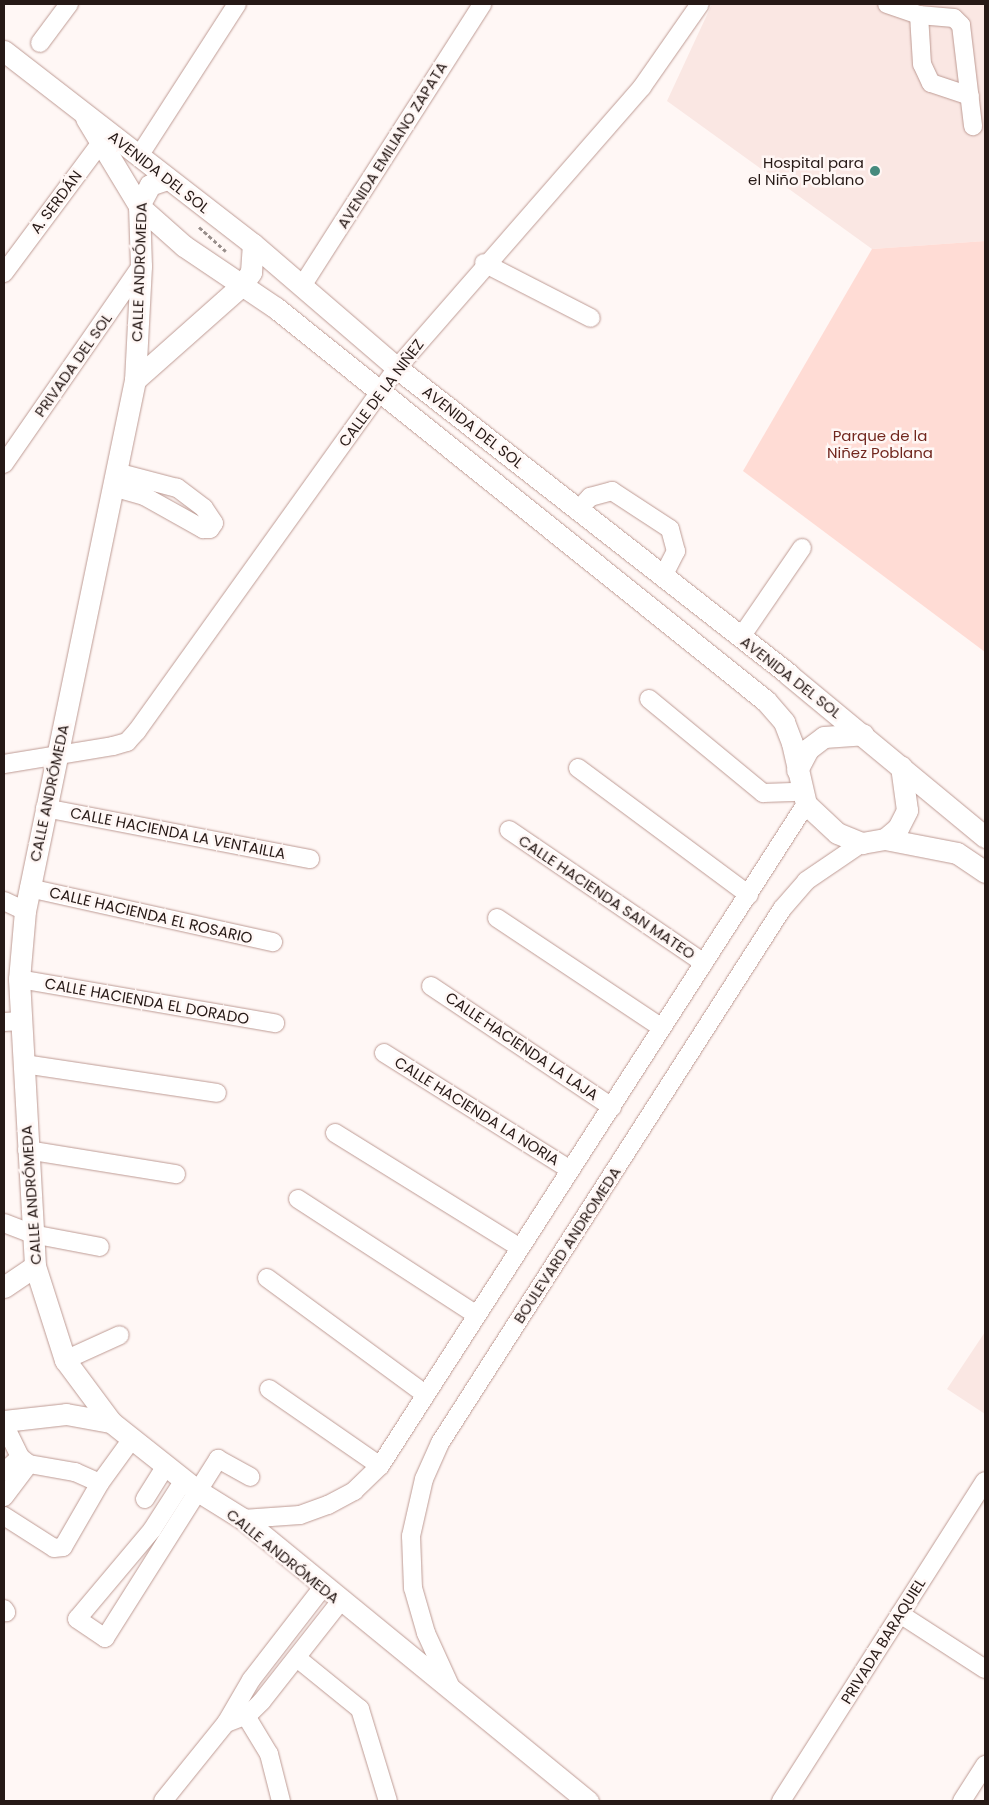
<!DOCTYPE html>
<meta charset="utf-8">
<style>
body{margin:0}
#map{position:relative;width:989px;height:1805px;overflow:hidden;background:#fff7f5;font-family:Poppins,sans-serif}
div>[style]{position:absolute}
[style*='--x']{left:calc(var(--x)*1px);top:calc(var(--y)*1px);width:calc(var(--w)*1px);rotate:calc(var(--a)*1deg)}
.built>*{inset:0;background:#fae7e3}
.green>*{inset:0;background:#ffdcd5}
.path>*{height:3px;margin-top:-1.5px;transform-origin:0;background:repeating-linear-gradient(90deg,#988e8b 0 4px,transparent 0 6.5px)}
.roads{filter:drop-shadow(0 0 1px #be9b94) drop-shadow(0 0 1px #be9b94)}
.minor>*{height:18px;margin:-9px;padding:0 9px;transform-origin:9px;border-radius:9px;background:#fff}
.major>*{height:21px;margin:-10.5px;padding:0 10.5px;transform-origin:10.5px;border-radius:10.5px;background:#fff}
.dots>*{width:14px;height:14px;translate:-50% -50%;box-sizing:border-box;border:2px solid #fff7f5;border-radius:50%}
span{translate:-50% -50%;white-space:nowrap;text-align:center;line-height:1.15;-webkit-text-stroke:5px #fff7f5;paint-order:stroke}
.street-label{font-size:15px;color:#261916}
.poi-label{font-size:15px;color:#261916}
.right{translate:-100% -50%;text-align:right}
.park-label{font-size:15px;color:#71271e}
.frame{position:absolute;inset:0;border:5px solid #261916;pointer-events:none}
</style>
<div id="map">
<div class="built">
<div style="clip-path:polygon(712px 4px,985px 4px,985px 241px,872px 249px,667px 101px)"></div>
<div style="clip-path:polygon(985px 1332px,985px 1414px,947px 1389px)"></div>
</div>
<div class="green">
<div style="clip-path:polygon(985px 241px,985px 652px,743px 471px,872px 249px)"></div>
</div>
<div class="path">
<div style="--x:199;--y:227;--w:36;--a:42"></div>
</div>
<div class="roads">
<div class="minor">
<div style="--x:887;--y:4;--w:34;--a:19"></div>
<div style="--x:919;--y:15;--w:35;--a:5"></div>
<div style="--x:954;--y:18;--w:10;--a:45"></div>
<div style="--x:961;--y:25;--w:102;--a:83.2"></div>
<div style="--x:919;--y:15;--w:49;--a:86.5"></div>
<div style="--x:922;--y:64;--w:21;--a:65"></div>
<div style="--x:931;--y:83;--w:41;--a:18.4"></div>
<div style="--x:40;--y:43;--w:49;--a:-53.4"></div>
<div style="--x:139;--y:156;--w:181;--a:-57.2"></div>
<div style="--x:484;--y:263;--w:120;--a:27.2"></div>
<div style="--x:4;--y:273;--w:174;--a:-53.4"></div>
<div style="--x:302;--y:286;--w:335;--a:-57.4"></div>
<div style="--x:4;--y:464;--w:241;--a:-55.3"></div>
<div style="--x:113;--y:487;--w:32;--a:16"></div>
<div style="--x:144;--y:496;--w:68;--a:29.2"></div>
<div style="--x:203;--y:529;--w:7;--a:0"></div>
<div style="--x:210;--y:529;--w:7;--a:-56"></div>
<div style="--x:214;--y:523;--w:18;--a:-124"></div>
<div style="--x:204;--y:508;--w:34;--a:-143"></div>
<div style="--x:177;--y:488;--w:63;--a:-165.3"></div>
<div style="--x:578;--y:510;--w:18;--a:-47"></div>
<div style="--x:590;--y:497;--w:23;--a:-15"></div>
<div style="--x:612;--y:491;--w:69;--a:33.2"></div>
<div style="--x:670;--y:529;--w:23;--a:75"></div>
<div style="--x:676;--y:551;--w:28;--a:117"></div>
<div style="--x:741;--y:637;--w:108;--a:-55.6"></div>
<div style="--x:649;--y:699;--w:148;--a:39.5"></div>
<div style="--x:763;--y:793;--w:37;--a:-2"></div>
<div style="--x:4;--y:764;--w:110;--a:-9.4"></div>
<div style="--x:113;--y:746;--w:15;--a:-16"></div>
<div style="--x:127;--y:742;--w:15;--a:-48"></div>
<div style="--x:137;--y:731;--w:447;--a:-54.4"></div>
<div style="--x:397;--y:368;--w:373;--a:-48.9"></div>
<div style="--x:642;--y:87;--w:101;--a:-55.1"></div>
<div style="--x:578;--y:768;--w:213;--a:36.6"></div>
<div style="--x:45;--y:808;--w:270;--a:10.9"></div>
<div style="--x:509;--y:830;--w:236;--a:34.3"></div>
<div style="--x:29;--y:888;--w:250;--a:12.5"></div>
<div style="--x:4;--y:901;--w:23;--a:25"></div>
<div style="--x:497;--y:918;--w:198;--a:33.7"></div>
<div style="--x:19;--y:979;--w:260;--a:9.8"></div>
<div style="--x:431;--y:986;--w:218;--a:33.8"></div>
<div style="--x:4;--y:1022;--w:17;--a:-3"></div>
<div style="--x:384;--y:1053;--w:218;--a:32.1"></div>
<div style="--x:24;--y:1064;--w:195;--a:8.5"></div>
<div style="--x:335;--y:1133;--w:216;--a:31.8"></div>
<div style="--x:27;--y:1150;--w:151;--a:9.2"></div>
<div style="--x:298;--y:1199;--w:211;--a:33"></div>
<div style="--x:4;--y:1223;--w:30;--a:21"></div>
<div style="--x:32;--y:1234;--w:69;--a:10.8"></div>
<div style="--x:267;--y:1278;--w:197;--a:36.3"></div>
<div style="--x:65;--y:1360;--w:60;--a:-24.4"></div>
<div style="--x:269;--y:1389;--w:135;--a:34.7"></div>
<div style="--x:4;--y:1424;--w:37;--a:64"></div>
<div style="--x:4;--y:1472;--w:22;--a:-43"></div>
<div style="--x:20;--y:1457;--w:11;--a:38"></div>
<div style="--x:29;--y:1464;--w:47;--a:9.9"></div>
<div style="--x:75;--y:1472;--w:27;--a:24"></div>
<div style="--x:184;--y:1480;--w:59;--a:122.6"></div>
<div style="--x:152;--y:1530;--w:116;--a:130.1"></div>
<div style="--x:77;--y:1619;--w:34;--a:34"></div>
<div style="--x:105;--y:1638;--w:212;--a:-57.7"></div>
<div style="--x:218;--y:1459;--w:37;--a:29"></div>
<div style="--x:4;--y:1497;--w:41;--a:-52.9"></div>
<div style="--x:145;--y:1499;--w:39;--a:-58"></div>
<div style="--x:4;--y:1516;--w:59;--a:32.6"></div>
<div style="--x:54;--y:1548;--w:9;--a:-6"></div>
<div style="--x:63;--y:1547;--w:74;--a:-60"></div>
<div style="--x:100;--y:1483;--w:54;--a:-54"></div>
<div style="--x:243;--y:1519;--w:57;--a:-4"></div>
<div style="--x:300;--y:1515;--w:30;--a:-20"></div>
<div style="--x:328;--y:1505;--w:30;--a:-28"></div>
<div style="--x:354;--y:1491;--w:36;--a:-44"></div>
<div style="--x:380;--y:1466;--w:787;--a:-57.24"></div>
<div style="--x:4;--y:1609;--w:4;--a:56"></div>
<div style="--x:900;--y:1614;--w:101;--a:32.9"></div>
<div style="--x:297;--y:1658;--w:81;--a:39"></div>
<div style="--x:360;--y:1709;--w:96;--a:73.1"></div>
<div style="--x:452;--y:1690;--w:63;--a:-114.5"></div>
<div style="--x:426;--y:1633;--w:47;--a:-106.1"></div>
<div style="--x:413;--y:1588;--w:52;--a:-92.2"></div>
<div style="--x:411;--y:1536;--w:58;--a:-77.2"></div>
<div style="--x:424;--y:1479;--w:39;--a:-66"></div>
<div style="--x:440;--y:1443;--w:634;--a:-57.36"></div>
<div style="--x:782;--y:909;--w:37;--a:-49"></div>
<div style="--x:806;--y:881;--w:68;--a:-34.2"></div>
<div style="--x:240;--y:1706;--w:56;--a:58.9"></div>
<div style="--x:269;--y:1754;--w:49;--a:75.7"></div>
<div style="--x:226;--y:1723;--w:25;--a:-21"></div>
<div style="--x:249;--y:1714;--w:18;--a:-45"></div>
<div style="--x:262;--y:1701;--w:126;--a:-51.8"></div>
<div style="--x:163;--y:1801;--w:100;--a:-51.1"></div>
<div style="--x:226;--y:1723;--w:50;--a:-59.8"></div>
<div style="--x:251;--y:1680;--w:118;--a:-52.3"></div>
<div style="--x:781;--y:1801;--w:379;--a:-57.5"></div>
<div style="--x:962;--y:1801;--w:43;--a:-57.4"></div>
</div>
<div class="major">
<div style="--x:4;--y:51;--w:315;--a:37.8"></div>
<div style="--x:253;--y:244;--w:190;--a:40.7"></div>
<div style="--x:397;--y:368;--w:497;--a:38"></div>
<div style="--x:788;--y:674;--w:256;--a:39.6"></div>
<div style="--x:86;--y:118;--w:103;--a:58.9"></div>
<div style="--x:139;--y:206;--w:60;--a:41.6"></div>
<div style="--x:184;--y:246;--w:111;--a:34"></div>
<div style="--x:276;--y:308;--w:628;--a:38.73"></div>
<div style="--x:766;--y:701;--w:28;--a:49"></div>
<div style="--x:784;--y:722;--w:22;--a:69"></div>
<div style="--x:792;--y:743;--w:63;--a:77.1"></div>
<div style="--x:806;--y:804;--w:42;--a:43.1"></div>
<div style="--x:837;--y:833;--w:27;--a:22"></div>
<div style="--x:862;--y:843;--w:23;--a:-10"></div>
<div style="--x:885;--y:839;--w:17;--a:-40"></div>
<div style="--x:898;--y:828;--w:20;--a:-63"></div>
<div style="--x:907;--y:810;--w:44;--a:-97.8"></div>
<div style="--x:167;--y:179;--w:18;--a:161"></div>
<div style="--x:150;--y:185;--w:24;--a:118"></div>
<div style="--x:139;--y:206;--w:60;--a:88.1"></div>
<div style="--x:141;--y:266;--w:114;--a:93"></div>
<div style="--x:135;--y:380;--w:542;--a:101.7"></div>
<div style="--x:25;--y:911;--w:68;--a:95"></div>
<div style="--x:19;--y:979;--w:287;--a:86.8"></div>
<div style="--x:35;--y:1266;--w:99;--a:72.3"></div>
<div style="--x:65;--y:1360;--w:77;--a:53.4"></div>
<div style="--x:111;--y:1422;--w:111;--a:38.4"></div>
<div style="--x:198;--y:1491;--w:53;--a:31.9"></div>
<div style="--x:243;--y:1519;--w:446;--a:39.3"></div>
<div style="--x:135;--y:380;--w:143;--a:-41.6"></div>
<div style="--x:242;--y:285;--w:16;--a:-55"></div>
<div style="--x:251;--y:272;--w:28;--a:-86"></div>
<div style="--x:797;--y:770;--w:24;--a:-62"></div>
<div style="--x:808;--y:749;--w:20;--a:-37"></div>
<div style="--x:824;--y:737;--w:39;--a:-4"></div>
<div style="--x:885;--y:839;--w:73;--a:11"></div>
<div style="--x:957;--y:853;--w:34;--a:34"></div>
<div style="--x:4;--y:1287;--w:37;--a:-34"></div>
<div style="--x:4;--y:1421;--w:62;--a:-6.4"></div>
<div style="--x:66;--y:1414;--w:46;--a:10.1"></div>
</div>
</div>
<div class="dots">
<div style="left:875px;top:171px;background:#468a7d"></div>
</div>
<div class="street-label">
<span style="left:392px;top:145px;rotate:-58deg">AVENIDA EMILIANO ZAPATA</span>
<span style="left:159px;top:172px;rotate:38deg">AVENIDA DEL SOL</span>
<span style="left:56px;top:202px;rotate:-53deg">A. SERDÁN</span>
<span style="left:139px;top:272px;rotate:-88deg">CALLE ANDRÓMEDA</span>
<span style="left:73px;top:365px;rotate:-55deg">PRIVADA DEL SOL</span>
<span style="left:381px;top:393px;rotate:-53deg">CALLE DE LA NIÑEZ</span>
<span style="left:473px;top:427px;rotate:38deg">AVENIDA DEL SOL</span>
<span style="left:791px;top:677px;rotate:38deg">AVENIDA DEL SOL</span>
<span style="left:49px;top:793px;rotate:-78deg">CALLE ANDRÓMEDA</span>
<span style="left:178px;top:833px;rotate:11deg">CALLE HACIENDA LA VENTAILLA</span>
<span style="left:607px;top:897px;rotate:34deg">CALLE HACIENDA SAN MATEO</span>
<span style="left:151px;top:915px;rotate:13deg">CALLE HACIENDA EL ROSARIO</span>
<span style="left:147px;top:1001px;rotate:10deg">CALLE HACIENDA EL DORADO</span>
<span style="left:522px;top:1046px;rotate:34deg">CALLE HACIENDA LA LAJA</span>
<span style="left:477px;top:1111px;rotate:32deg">CALLE HACIENDA LA NORIA</span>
<span style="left:31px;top:1195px;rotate:-94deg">CALLE ANDRÓMEDA</span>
<span style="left:567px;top:1245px;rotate:-57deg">BOULEVARD ANDROMEDA</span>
<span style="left:283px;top:1556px;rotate:39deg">CALLE ANDRÓMEDA</span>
<span style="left:883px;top:1641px;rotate:-58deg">PRIVADA BARAQUIEL</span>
</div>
<div class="poi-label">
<span class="right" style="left:864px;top:171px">Hospital para<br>el Niño Poblano</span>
</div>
<div class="park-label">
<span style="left:880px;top:444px">Parque de la<br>Niñez Poblana</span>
</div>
<div class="frame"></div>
</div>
